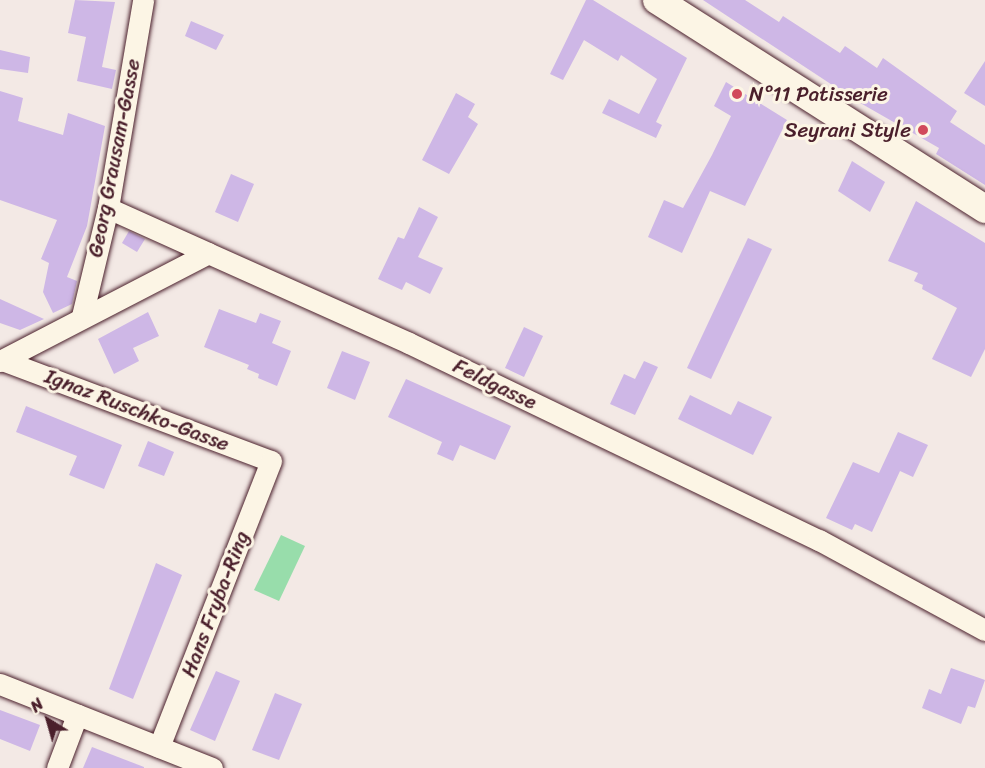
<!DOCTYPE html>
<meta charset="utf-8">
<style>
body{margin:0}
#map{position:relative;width:985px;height:768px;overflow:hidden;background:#f3e9e5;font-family:Sriracha,sans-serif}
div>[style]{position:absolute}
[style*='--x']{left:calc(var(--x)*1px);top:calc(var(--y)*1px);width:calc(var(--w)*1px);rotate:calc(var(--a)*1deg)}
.green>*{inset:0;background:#98ddab}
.building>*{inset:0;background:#ceb7e6}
.roads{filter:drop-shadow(0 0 2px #4a1f2b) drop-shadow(0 0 2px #4a1f2b)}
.street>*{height:21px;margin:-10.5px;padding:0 10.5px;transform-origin:10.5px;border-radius:10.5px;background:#fcf5e5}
.secondary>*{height:28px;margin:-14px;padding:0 14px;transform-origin:14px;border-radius:14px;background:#fcf5e5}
.dots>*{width:16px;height:16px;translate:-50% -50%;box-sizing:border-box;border:3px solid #fcf5e5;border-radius:50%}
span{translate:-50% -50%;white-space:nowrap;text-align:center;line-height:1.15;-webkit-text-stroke:6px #fcf5e5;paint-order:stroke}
.poi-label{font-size:21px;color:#4a1f2b}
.left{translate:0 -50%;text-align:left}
.right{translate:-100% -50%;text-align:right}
.street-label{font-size:21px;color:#4a1f2b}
.north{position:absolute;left:18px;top:690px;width:60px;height:60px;-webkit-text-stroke:4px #fcf5e5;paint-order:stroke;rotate:323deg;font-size:16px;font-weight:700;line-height:24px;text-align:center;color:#4a1f2b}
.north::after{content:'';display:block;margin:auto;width:21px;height:27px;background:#4a1f2b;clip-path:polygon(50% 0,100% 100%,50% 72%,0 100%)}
</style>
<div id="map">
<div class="green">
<div style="clip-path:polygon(281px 535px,305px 546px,279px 601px,254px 590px)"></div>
</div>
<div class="building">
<div style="clip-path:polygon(75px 0,115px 2px,102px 67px,116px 70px,112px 89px,77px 81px,86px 37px,68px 33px)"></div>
<div style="clip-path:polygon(586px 0,593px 0,687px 58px,656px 122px,662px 125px,656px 138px,602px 113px,609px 99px,639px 114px,657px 79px,621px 55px,618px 61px,584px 40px,563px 80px,550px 74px)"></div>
<div style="clip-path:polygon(703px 0,745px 0,779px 22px,783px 16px,840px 53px,845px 46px,877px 68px,883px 58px,957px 111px,950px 122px,985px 145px,985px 185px,936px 154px,939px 148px,855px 100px)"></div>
<div style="clip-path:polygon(191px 21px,224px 35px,216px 50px,185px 36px)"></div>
<div style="clip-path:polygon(0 50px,30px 57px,28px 73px,0 69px)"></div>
<div style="clip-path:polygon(985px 61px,985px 106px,964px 93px)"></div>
<div style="clip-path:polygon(726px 82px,787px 120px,745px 206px,710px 191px,682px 253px,648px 237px,664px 200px,683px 208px,712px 155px,731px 116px,714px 106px)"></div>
<div style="clip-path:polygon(0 91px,23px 98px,18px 121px,63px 135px,68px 113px,105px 126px,87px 226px,67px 277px,77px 281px,72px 304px,53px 313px,43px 292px,49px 263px,41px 259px,57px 220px,0 200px)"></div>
<div style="clip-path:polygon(456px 93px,475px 104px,468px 117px,478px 124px,449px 174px,422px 160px)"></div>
<div style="clip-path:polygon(852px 161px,885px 182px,870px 212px,838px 191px)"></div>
<div style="clip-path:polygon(231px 174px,254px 184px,238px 222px,215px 212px)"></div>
<div style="clip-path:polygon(916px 201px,985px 243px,985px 349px,971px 377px,932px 359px,957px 308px,922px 289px,923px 285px,914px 281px,918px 273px,888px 261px)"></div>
<div style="clip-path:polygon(419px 207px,438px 217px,418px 257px,443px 268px,430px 294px,406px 282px,402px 290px,378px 279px,398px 237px,404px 239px)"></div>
<div style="clip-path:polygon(129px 231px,145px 239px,137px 252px,122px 243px)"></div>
<div style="clip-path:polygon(748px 238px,772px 249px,711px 379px,687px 368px)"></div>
<div style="clip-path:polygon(0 299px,44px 319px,20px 330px,0 323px)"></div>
<div style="clip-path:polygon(219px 309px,256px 323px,260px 313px,281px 321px,272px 343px,291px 351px,277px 386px,258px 378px,259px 374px,247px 369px,249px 365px,204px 347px)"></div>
<div style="clip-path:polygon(148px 312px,159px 336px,133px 348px,139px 361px,114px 374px,98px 339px)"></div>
<div style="clip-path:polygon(524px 327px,543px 336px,524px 377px,505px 368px)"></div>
<div style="clip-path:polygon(342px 351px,370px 362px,355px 400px,327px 388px)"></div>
<div style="clip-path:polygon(644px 361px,658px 367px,635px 415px,610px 404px,624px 374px,635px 379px)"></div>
<div style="clip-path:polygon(406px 379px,511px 426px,495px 460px,460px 445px,453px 461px,437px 454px,442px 442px,388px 417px)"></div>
<div style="clip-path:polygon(690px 395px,731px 415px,738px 401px,772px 417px,753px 455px,678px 419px)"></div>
<div style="clip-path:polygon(26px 406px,122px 445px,104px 489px,69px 475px,77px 456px,16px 432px)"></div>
<div style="clip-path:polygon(898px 432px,928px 445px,913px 477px,900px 471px,872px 532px,855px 524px,852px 530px,826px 518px,853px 462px,879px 473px)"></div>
<div style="clip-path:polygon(148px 441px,174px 452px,164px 476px,138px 466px)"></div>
<div style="clip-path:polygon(156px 563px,182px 575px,133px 699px,109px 689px)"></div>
<div style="clip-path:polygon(951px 668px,985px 680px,975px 708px,968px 706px,961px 724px,922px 708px,929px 689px,941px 694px)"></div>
<div style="clip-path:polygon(216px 671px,240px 681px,215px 741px,190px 730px)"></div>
<div style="clip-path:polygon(275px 693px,302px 704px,279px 760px,252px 750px)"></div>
<div style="clip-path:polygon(0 710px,40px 725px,30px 751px,0 739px)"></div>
<div style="clip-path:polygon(92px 747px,144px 767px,144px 768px,83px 768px)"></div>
</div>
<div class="roads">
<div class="street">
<div style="--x:108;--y:208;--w:110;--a:24.2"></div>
<div style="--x:82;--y:316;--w:111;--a:-76.5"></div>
<div style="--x:108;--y:208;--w:211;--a:-80.4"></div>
<div style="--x:2;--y:360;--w:287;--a:20.6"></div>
<div style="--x:271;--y:461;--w:307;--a:111.4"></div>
<div style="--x:0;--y:361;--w:234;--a:-27.4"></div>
<div style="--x:208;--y:253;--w:220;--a:24.1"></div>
<div style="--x:409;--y:343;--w:455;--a:25.7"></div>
<div style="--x:819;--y:540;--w:189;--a:28.5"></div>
<div style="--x:0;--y:684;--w:228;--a:21.6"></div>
<div style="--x:57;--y:768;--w:57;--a:-69.3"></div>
</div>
<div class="secondary">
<div style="--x:657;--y:0;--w:389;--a:32.5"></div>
</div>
</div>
<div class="dots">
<div style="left:737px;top:94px;background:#d1495b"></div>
<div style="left:923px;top:130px;background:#d1495b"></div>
</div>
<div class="poi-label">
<span class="left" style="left:749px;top:94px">N°11 Patisserie</span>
<span class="right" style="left:911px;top:130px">Seyrani Style</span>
</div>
<div class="street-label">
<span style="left:114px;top:158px;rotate:-79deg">Georg Grausam-Gasse</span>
<span style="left:495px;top:384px;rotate:26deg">Feldgasse</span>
<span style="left:137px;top:410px;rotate:21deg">Ignaz Ruschko-Gasse</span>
<span style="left:215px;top:604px;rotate:-69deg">Hans Fryba-Ring</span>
</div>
<div class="north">N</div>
</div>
